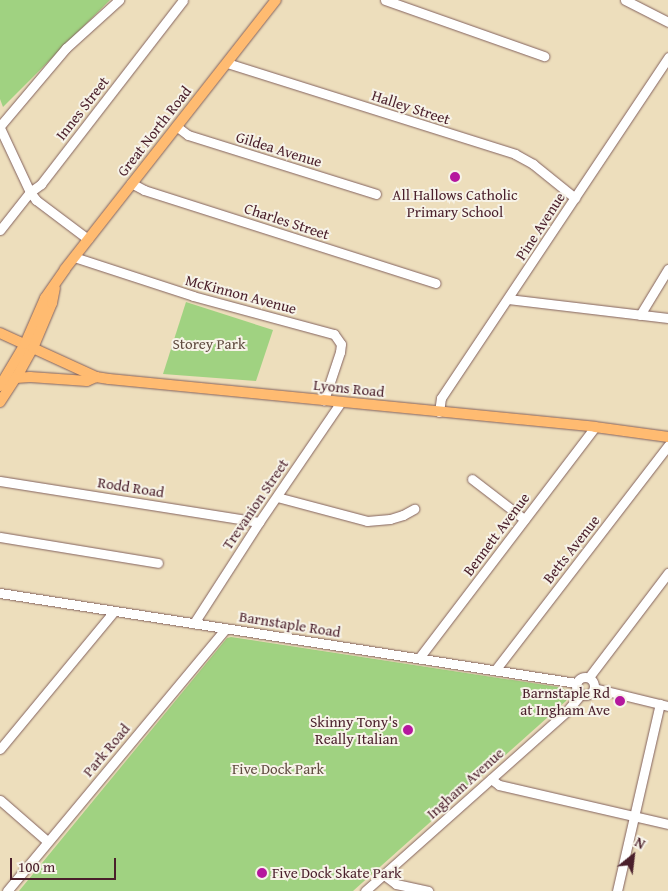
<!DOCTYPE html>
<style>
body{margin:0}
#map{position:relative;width:668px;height:891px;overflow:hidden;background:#eddebc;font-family:"Gentium Book Plus",serif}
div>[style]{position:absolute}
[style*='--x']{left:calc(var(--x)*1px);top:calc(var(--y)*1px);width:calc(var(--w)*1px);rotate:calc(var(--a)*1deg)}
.green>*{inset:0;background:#a0d281}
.roads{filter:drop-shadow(0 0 1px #83625e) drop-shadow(0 0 1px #83625e)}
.minor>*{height:9px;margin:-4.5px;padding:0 4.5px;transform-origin:4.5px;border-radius:4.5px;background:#fff}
.minor>.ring{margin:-4.5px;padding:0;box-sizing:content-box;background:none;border:9px solid #fff;border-radius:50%}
.major>*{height:10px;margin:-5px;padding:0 5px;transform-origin:5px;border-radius:5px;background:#ffbb71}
.dots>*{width:14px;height:14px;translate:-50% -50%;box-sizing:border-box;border:2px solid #f7f3e8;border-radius:50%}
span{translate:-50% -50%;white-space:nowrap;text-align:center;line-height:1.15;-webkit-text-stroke:4px #f7f3e8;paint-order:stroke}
.street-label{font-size:15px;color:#4a1f2b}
.poi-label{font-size:15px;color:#4a1f2b}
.right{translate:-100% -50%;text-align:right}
.left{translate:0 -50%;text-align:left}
.park-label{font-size:15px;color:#604c40}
.north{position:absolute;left:608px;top:831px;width:50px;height:50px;-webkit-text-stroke:4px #f7f3e8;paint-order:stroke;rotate:29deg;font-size:14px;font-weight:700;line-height:20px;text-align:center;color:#4a1f2b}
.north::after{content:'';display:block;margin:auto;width:18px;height:22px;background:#4a1f2b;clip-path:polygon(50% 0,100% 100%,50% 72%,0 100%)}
.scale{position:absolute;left:10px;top:858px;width:106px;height:22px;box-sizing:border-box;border:2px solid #4a1f2b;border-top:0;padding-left:6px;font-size:15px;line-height:18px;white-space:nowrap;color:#4a1f2b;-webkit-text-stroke:4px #f7f3e8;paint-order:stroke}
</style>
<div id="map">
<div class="green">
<div style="clip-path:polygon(0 0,110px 0,3px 107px,0 99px)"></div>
<div style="clip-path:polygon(186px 302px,273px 330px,256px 381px,163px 374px)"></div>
<div style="clip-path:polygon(231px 637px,558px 687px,565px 689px,569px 695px,566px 701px,353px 891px,19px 891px,227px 638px)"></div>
</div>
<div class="roads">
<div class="minor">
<div style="--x:385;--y:0;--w:169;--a:19.4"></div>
<div style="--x:625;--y:0;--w:48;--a:27.1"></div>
<div style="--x:227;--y:63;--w:302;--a:17.5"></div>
<div style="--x:515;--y:154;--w:21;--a:29"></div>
<div style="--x:533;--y:164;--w:54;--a:39"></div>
<div style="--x:0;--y:126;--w:102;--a:-49.8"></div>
<div style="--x:66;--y:48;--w:72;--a:-42.2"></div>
<div style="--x:176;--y:126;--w:15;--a:37"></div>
<div style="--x:188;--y:135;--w:197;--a:17.4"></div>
<div style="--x:0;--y:128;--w:71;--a:64.9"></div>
<div style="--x:30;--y:192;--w:10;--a:53"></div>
<div style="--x:36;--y:200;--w:65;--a:36.9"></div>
<div style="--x:131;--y:183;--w:15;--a:28"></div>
<div style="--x:144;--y:190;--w:306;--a:17.7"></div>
<div style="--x:0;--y:230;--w:48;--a:-51.7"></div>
<div style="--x:30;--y:192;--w:14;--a:-36"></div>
<div style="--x:41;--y:184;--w:232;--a:-52.3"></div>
<div style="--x:74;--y:257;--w:125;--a:18.1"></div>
<div style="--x:193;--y:296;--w:146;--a:15.1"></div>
<div style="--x:334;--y:334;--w:12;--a:55"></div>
<div style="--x:341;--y:344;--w:8;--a:97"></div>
<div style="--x:340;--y:352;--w:51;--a:108.4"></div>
<div style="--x:508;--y:299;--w:161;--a:6.8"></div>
<div style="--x:640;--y:315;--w:54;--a:-58.7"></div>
<div style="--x:439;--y:412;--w:14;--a:-82"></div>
<div style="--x:441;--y:398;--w:410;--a:-56.3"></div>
<div style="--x:472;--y:479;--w:66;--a:37.6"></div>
<div style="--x:0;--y:481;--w:262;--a:9"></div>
<div style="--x:277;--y:497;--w:93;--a:14.9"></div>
<div style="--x:367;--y:521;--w:23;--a:-5"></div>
<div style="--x:390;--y:519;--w:14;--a:-17"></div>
<div style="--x:403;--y:515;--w:13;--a:-29"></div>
<div style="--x:0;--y:537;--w:160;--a:9.3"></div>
<div style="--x:0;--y:593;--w:583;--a:8.88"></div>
<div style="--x:194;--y:623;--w:120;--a:-57.2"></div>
<div style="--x:259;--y:522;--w:145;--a:-55.7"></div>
<div style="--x:419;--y:658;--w:290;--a:-52.7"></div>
<div style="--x:496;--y:669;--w:282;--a:-52.4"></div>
<div class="ring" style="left:576px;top:677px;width:9px;height:9px"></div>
<div style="--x:589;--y:677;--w:131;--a:-52.8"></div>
<div style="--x:594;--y:688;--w:76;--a:13.7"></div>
<div style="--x:0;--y:749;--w:179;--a:-50.4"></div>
<div style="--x:491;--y:779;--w:10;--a:37"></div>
<div style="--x:499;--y:785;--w:173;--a:13"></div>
<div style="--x:0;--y:800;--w:62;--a:41.1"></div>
<div style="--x:384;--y:875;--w:15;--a:37"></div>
<div style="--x:396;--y:884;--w:33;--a:12"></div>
<div style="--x:7;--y:891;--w:342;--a:-50.2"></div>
<div style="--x:365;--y:891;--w:269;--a:-41.7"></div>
<div style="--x:566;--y:712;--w:23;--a:-50"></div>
<div style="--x:617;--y:891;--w:192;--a:-77.1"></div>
</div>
<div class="major">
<div style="--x:0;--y:333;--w:106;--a:24.6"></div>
<div style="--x:96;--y:377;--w:13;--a:9"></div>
<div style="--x:109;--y:379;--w:488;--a:5.6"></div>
<div style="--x:595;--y:427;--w:74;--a:7.8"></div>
<div style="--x:16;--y:378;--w:14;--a:-4"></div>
<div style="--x:30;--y:377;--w:57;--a:4"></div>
<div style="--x:87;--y:381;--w:10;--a:-24"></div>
<div style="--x:0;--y:386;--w:49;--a:-59.2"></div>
<div style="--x:25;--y:344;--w:50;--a:-66.5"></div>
<div style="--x:45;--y:298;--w:35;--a:-55"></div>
<div style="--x:65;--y:269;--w:342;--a:-51.9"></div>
<div style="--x:0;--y:402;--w:37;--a:-57"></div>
<div style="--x:20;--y:371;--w:26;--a:-61"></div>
<div style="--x:33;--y:348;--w:49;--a:-67.1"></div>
<div style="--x:52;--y:303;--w:15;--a:-79"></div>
</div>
</div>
<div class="dots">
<div style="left:455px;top:177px;background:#b5179e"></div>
<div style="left:620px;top:701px;background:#b5179e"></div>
<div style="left:408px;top:730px;background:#b5179e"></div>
<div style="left:262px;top:873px;background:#b5179e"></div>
</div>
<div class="street-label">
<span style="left:411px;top:107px;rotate:18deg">Halley Street</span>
<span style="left:82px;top:108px;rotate:-52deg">Innes Street</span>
<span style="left:154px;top:131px;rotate:-52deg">Great North Road</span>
<span style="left:279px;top:149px;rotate:17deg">Gildea Avenue</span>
<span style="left:287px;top:221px;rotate:18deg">Charles Street</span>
<span style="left:540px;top:226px;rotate:-57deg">Pine Avenue</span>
<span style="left:241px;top:294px;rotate:15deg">McKinnon Avenue</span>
<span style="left:349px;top:388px;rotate:6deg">Lyons Road</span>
<span style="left:131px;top:487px;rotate:9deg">Rodd Road</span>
<span style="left:255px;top:504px;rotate:-56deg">Trevanion Street</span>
<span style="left:496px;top:534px;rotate:-53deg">Bennett Avenue</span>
<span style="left:571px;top:549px;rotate:-52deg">Betts Avenue</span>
<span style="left:290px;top:624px;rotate:9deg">Barnstaple Road</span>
<span style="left:106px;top:750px;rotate:-50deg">Park Road</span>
<span style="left:465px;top:783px;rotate:-42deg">Ingham Avenue</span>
</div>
<div class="poi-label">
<span style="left:455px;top:203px">All Hallows Catholic<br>Primary School</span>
<span class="right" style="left:610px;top:701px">Barnstaple Rd<br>at Ingham Ave</span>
<span class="right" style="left:398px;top:730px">Skinny Tony's<br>Really Italian</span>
<span class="left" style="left:272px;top:873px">Five Dock Skate Park</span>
</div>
<div class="park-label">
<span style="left:209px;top:344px">Storey Park</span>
<span style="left:278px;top:769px">Five Dock Park</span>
</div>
<div class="north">N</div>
<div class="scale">100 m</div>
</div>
